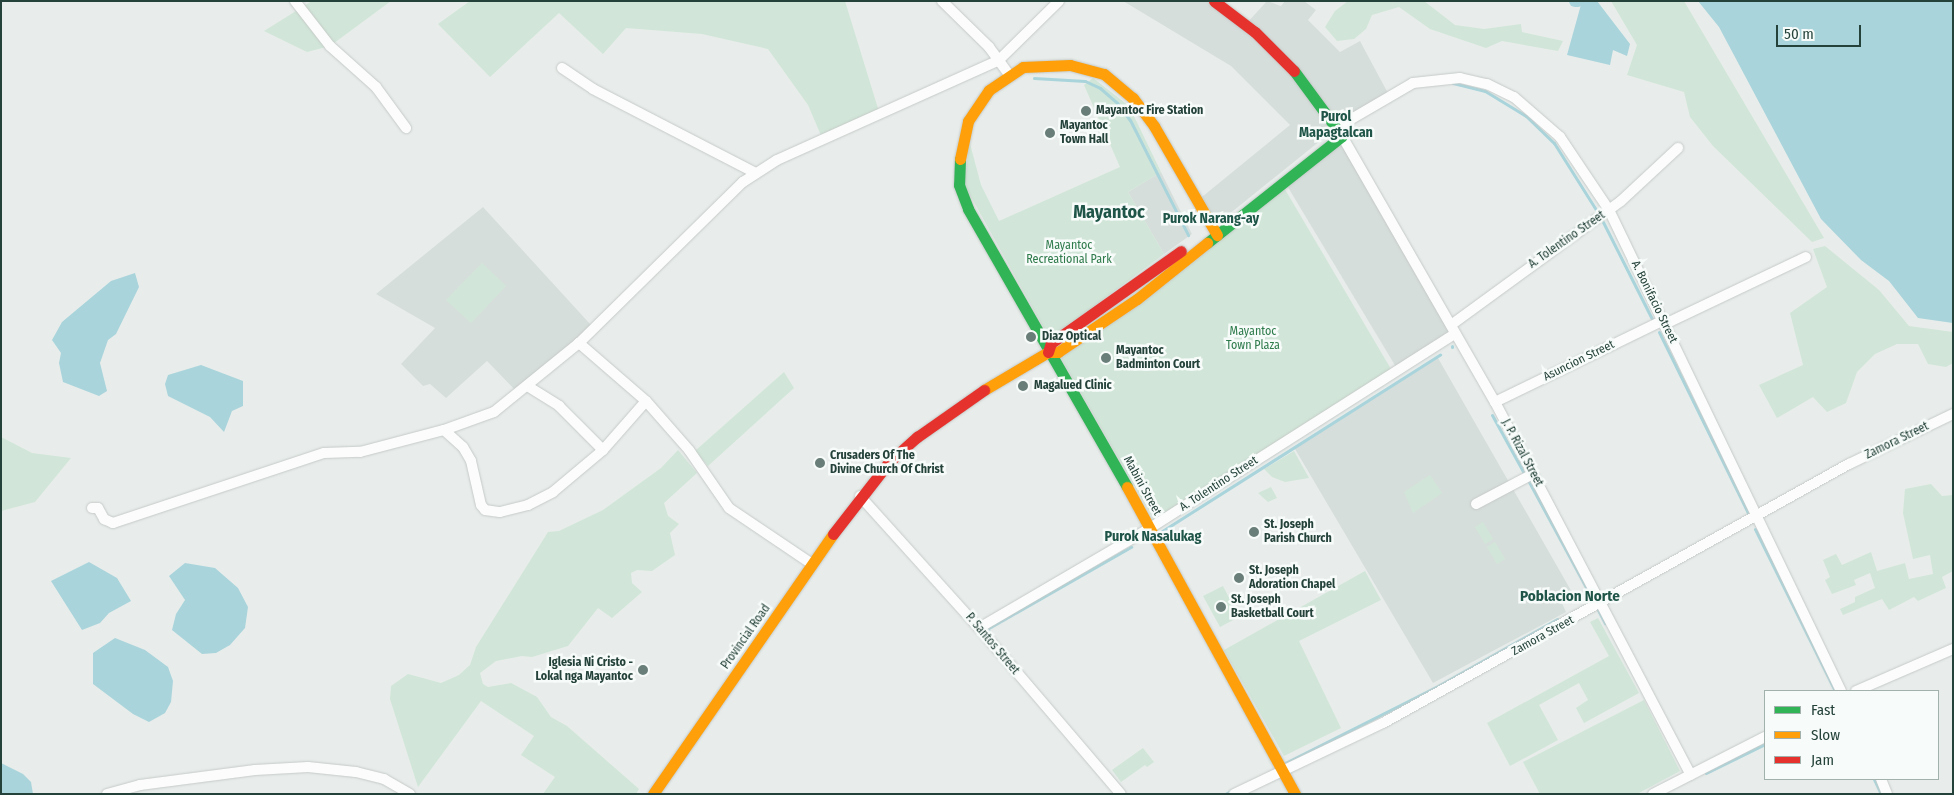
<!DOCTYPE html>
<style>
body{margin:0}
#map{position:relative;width:1954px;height:795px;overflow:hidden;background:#e8edeb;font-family:"Fira Sans Condensed",sans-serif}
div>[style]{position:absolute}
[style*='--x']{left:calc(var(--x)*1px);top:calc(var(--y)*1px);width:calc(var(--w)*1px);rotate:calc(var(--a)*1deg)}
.built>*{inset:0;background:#d6dedb}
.green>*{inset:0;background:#d1e6d8}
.water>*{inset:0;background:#a9d4db}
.stream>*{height:3px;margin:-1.5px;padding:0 1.5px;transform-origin:1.5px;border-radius:1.5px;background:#a9d4db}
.canal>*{height:12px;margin:-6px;padding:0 6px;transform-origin:6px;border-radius:6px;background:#a9d4db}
.roads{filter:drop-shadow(0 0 1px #c5cac8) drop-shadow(0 0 1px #c5cac8)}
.street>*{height:10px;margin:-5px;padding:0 5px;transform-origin:5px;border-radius:5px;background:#fcfcfc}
.fast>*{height:11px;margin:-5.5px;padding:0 5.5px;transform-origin:5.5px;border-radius:5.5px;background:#30b455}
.slow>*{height:11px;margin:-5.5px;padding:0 5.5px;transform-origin:5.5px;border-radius:5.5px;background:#ff9f0a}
.jam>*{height:11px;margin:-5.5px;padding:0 5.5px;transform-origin:5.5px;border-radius:5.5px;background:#e5322d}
.dots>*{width:14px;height:14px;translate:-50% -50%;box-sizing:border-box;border:2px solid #f7fbf9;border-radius:50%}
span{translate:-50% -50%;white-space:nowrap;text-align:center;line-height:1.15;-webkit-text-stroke:5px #f7fbf9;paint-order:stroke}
.poi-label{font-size:12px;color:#24423a;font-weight:700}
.left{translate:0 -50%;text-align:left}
.right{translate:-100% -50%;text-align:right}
.street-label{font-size:12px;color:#24423a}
.park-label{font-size:12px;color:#2d7a4b}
.neighbourhood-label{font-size:14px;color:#1f5548;font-weight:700}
.quarter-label{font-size:15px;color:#1f5548;font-weight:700}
.district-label{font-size:18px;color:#1f5548;font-weight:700}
.frame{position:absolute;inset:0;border:2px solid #24423a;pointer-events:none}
.legend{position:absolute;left:1764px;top:690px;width:175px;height:90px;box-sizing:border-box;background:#f7fbf9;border:1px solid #a3b1ad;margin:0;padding:6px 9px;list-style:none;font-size:15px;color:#24423a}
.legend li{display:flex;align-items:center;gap:10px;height:25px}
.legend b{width:25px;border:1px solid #a3b1ad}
.scale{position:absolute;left:1776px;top:25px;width:85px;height:22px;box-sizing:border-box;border:2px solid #24423a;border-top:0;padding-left:6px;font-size:15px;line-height:18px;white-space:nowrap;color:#24423a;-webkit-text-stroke:4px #f7fbf9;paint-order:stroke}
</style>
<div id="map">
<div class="built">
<div style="clip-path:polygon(1123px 1px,1214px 1px,1246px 24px,1267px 1px,1281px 6px,1285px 1px,1304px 1px,1316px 10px,1308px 20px,1340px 52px,1360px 41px,1389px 95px,1336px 128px,1212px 228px,1197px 201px,1290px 125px,1231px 66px)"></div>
<div style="clip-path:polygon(1341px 141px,1452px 334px,1396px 367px,1286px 184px)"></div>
<div style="clip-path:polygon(1161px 172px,1192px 234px,1164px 254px,1128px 192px)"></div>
<div style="clip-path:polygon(483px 207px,591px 325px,518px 393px,487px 361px,446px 398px,430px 384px,423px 386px,401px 364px,435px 328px,376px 294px)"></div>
<div style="clip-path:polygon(1438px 358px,1573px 594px,1561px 601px,1566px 612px,1433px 683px,1295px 449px)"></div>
</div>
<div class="green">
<div style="clip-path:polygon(312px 1px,391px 1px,330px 46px,307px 52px,264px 31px)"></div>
<div style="clip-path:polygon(470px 1px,845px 1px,880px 115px,823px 140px,808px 105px,768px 49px,702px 34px,626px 28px,603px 54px,559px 13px,490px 77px,438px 24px)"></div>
<div style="clip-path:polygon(1348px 1px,1424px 1px,1455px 25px,1484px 29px,1521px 24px,1522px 32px,1563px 41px,1558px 51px,1502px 41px,1486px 48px,1430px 29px,1399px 7px,1372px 15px,1366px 29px,1354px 39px,1337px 41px,1325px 27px,1335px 11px)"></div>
<div style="clip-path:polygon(1611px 1px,1684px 1px,1824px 238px,1812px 242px,1713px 146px,1690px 117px,1684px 92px,1627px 75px,1637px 45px)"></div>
<div style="clip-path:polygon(1093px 78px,1129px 106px,1161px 172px,1128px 192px,1164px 254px,1050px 339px,965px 186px,969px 140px,981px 185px,999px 221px,1120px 167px,1084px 85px)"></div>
<div style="clip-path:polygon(1283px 186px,1391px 369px,1154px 520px,1060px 356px)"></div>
<div style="clip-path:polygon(1825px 246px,1879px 290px,1909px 326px,1953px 332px,1953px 363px,1946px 367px,1928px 364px,1918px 344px,1897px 344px,1875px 354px,1857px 372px,1846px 403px,1827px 412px,1813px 397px,1777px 418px,1759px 385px,1803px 365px,1790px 313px,1827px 287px,1813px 249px)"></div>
<div style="clip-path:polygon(482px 263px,506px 286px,471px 323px,446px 300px)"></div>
<div style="clip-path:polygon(784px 372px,794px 388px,708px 466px,695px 451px)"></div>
<div style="clip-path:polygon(1px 437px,32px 453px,71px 458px,35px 502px,1px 511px)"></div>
<div style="clip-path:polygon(678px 450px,697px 473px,664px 503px,668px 516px,679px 524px,670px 533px,675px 555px,652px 571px,637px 570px,631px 573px,632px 583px,642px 592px,612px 618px,598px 608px,568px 646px,532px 657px,522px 656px,496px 661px,480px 673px,483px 684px,488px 687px,511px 683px,537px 697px,551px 717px,567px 726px,639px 789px,636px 794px,543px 794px,555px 777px,521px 755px,534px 736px,481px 701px,418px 787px,390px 699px,391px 686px,408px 674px,441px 683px,459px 675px,470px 665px,476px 647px,548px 532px,559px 531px,603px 510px,661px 468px)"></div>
<div style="clip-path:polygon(1294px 451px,1309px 478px,1285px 482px,1272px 477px,1264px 469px)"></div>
<div style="clip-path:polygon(1430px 475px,1442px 493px,1413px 513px,1404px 492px)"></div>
<div style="clip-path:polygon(1931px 484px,1942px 496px,1953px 495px,1953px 571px,1942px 577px,1946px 588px,1918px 601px,1914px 597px,1889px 610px,1882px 599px,1843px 615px,1840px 609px,1855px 602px,1855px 597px,1875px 588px,1870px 573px,1854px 580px,1856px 585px,1832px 594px,1825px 580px,1830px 577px,1823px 560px,1836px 554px,1842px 565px,1871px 552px,1877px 571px,1905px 563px,1909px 579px,1933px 574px,1930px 555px,1913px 559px,1903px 513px,1905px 489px)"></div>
<div style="clip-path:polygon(1271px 487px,1277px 498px,1268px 502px,1258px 493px)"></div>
<div style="clip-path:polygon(1483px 522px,1493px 539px,1485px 544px,1475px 527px)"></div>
<div style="clip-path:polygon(1495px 542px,1505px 559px,1497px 564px,1487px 547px)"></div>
<div style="clip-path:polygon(1365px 571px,1381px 600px,1299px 641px,1341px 728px,1284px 756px,1224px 650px)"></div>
<div style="clip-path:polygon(1223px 586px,1239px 617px,1220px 627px,1203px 596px)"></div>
<div style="clip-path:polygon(1598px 618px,1639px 693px,1584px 723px,1576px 708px,1588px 700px,1579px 683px,1539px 705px,1558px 740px,1510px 766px,1487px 723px,1609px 656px,1590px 622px)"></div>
<div style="clip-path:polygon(1644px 700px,1680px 771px,1637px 794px,1540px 794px,1523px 762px)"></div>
<div style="clip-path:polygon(1143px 748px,1154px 762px,1147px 767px,1145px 765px,1121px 782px,1112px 770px)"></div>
</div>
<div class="water">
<div style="clip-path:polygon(1582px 1px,1597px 1px,1630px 44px,1627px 56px,1613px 50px,1610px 65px,1567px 55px)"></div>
<div style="clip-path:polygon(1698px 1px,1953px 1px,1953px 323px,1918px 318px,1889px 281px,1861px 260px,1821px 219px,1719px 27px)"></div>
<div style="clip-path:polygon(135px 273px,139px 287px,116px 334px,108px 340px,100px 363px,107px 391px,99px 396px,63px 382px,59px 363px,61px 353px,52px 340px,62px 322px,111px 281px)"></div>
<div style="clip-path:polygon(201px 365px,243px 381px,243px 406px,232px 411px,224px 432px,210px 417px,168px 396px,165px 384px,168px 375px)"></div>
<div style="clip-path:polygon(89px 562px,117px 578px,131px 601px,109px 613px,100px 623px,82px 630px,51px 581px)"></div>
<div style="clip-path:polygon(185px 563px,215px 568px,238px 588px,248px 607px,245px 628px,230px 645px,216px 653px,202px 654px,172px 630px,176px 614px,185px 600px,169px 576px)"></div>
<div style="clip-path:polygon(115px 638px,145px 650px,168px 667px,173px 681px,171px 702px,165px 713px,149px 722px,133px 714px,93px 684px,93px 653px)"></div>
<div style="clip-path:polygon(1px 763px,23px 774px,31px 782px,33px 794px,1px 794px)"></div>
</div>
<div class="stream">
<div style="--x:1034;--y:78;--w:51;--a:3.4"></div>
<div style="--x:1085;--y:81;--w:17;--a:25"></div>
<div style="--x:1100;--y:88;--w:23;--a:41"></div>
<div style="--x:1117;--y:103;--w:21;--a:53"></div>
<div style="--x:1130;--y:120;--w:129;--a:63.2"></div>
<div style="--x:1453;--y:83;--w:33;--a:14"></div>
<div style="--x:1485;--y:91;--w:48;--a:31.4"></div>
<div style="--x:1526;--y:116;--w:39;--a:44"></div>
<div style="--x:1554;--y:143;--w:83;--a:57.8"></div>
<div style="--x:1603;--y:222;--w:109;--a:63.2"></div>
<div style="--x:1659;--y:332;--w:202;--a:63.8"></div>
<div style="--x:1452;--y:346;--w:1;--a:90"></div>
<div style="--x:1492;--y:415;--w:68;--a:61.2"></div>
<div style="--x:1528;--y:480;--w:139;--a:61.6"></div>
<div style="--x:1755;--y:529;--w:181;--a:63.7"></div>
<div style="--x:1159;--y:533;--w:333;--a:-32.4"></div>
<div style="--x:1598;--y:610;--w:15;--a:62"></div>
<div style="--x:992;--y:635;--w:8;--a:-130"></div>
<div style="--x:987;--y:629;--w:166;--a:-29.7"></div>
<div style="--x:1283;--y:764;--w:171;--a:-26.7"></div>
<div style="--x:1436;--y:687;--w:139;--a:-29.3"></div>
<div style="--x:1706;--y:773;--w:66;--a:-26.2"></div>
<div style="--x:1874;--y:779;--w:17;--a:65"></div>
<div style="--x:1225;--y:794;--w:9;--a:-27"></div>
</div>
<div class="canal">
<div style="--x:1575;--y:1;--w:3;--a:0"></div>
</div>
<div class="roads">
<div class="street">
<div style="--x:295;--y:1;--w:57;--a:52.1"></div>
<div style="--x:330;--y:46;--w:62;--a:41.7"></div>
<div style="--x:376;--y:87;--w:51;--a:53.8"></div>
<div style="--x:942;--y:1;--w:66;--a:44.4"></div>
<div style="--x:989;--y:47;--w:34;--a:54"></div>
<div style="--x:562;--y:68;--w:37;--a:34"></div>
<div style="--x:593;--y:89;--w:183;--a:27.3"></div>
<div style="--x:1336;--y:128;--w:89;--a:-30.3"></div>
<div style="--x:1413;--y:83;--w:47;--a:-6.1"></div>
<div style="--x:1460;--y:78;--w:28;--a:13"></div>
<div style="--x:1487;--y:84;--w:30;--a:26"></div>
<div style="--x:1514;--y:97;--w:61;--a:41"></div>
<div style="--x:1560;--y:137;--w:88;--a:56.1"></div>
<div style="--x:1609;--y:210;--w:534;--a:64.25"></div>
<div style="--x:1344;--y:132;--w:4;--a:117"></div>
<div style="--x:1342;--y:136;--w:307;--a:60.1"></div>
<div style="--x:1495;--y:402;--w:421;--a:62.3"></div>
<div style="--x:1665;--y:324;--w:156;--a:-25.4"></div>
<div style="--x:1451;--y:325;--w:210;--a:-36.1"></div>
<div style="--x:1621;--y:201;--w:78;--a:-42.9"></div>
<div style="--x:529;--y:387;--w:36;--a:32"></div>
<div style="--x:559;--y:406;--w:62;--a:45"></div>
<div style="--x:1495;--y:402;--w:186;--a:-25.9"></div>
<div style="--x:444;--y:430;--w:25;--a:42"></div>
<div style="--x:463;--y:447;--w:16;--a:60"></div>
<div style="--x:471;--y:461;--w:45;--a:77.2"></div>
<div style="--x:481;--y:505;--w:6;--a:51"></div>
<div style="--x:485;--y:510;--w:15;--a:8"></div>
<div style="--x:500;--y:512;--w:29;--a:-14"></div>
<div style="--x:528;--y:505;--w:28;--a:-27"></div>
<div style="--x:553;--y:492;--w:65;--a:-40"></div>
<div style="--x:603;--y:450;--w:65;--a:-48.7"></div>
<div style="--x:860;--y:496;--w:178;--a:48"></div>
<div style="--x:979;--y:628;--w:218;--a:49.5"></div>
<div style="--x:1476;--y:504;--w:64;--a:-27.8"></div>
<div style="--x:92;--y:508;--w:6;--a:0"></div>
<div style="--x:98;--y:508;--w:13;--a:61"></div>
<div style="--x:104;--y:519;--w:10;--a:24"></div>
<div style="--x:113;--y:523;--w:222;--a:-18.4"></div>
<div style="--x:324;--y:453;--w:36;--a:-2"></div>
<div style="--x:360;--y:452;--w:87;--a:-14.7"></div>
<div style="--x:444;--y:430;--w:53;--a:-19.8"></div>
<div style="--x:494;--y:412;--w:109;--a:-39.1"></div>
<div style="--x:812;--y:564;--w:100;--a:-146"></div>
<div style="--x:729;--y:508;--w:70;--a:-124.6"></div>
<div style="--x:689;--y:450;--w:65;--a:-131.3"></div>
<div style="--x:646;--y:401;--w:89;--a:-139.1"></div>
<div style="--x:579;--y:343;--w:230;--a:-44.5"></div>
<div style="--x:743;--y:182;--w:40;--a:-32.9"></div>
<div style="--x:777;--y:160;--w:243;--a:-24.2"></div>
<div style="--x:999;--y:60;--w:84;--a:-44.5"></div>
<div style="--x:979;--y:628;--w:198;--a:-30.3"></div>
<div style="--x:1150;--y:528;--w:361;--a:-32.5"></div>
<div style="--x:1856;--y:691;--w:106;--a:-23.4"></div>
<div style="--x:1881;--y:779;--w:16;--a:68"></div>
<div style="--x:107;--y:794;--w:34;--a:-15"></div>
<div style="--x:140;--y:785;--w:116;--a:-7.4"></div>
<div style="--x:255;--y:770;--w:53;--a:-3.2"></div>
<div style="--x:308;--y:767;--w:48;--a:5.9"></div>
<div style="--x:356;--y:772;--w:29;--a:14"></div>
<div style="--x:384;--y:779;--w:30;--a:30"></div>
<div style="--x:1234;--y:794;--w:165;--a:-25.5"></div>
<div style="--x:1383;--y:723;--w:533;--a:-29.07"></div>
<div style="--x:1849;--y:464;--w:115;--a:-25.7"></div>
<div style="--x:1653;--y:794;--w:126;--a:-27"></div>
</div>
<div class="fast">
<div style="--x:960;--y:159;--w:26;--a:92"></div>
<div style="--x:959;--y:185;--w:26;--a:69"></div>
<div style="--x:968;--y:209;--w:320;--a:60.2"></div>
<div style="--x:1207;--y:243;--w:172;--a:-38.4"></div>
<div style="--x:1342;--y:136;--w:81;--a:-126.4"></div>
</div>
<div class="slow">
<div style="--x:960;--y:159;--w:39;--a:-78"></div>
<div style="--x:968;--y:121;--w:37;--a:-56"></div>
<div style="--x:989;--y:90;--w:41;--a:-34.1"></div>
<div style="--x:1023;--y:67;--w:47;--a:-2.4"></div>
<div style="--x:1070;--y:65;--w:35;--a:15"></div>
<div style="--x:1104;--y:74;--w:38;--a:40"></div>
<div style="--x:1133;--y:98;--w:35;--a:53"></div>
<div style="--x:1154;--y:126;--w:126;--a:60"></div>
<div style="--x:984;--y:390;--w:74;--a:-30.7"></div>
<div style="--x:1048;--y:352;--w:10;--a:0"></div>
<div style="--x:1058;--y:352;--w:95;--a:-33.9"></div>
<div style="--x:1137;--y:299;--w:90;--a:-38.7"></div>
<div style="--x:1127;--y:487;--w:350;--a:61.3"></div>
<div style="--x:653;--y:794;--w:316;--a:-55.3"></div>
</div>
<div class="jam">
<div style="--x:1214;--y:1;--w:51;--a:37.1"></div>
<div style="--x:1255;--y:32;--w:55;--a:45"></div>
<div style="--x:1048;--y:352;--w:9;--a:-72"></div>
<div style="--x:1051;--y:343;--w:159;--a:-35.3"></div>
<div style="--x:833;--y:534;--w:91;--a:-52.1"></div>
<div style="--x:889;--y:462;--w:38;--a:-42"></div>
<div style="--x:917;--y:437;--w:82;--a:-35"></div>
</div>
</div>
<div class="dots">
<div style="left:1086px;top:111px;background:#697e78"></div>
<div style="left:1050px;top:133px;background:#697e78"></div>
<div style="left:1031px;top:337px;background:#697e78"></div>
<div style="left:1106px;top:358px;background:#697e78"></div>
<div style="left:1023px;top:386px;background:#697e78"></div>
<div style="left:820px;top:463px;background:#697e78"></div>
<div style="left:1254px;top:532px;background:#697e78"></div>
<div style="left:1239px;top:578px;background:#697e78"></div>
<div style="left:1221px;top:607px;background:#697e78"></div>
<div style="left:643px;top:670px;background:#697e78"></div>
</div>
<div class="poi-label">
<span class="left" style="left:1096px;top:111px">Mayantoc Fire Station</span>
<span class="left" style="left:1060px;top:133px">Mayantoc<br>Town Hall</span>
<span class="left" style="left:1042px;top:337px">Diaz Optical</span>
<span class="left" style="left:1116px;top:358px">Mayantoc<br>Badminton Court</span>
<span class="left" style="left:1034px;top:386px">Magalued Clinic</span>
<span class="left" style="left:830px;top:463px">Crusaders Of The<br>Divine Church Of Christ</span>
<span class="left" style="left:1264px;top:532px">St. Joseph<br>Parish Church</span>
<span class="left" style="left:1249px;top:578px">St. Joseph<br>Adoration Chapel</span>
<span class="left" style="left:1231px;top:607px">St. Joseph<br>Basketball Court</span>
<span class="right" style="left:633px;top:670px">Iglesia Ni Cristo -<br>Lokal nga Mayantoc</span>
</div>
<div class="street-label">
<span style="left:1567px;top:240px;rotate:-35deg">A. Tolentino Street</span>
<span style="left:1654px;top:302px;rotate:64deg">A. Bonifacio Street</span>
<span style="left:1579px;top:361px;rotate:-26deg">Asuncion Street</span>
<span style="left:1897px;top:441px;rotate:-26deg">Zamora Street</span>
<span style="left:1522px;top:453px;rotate:62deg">J. P. Rizal Street</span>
<span style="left:1219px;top:484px;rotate:-33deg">A. Tolentino Street</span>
<span style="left:1142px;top:486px;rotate:61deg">Mabini Street</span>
<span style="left:1543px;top:636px;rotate:-29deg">Zamora Street</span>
<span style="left:746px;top:637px;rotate:-55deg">Provincial Road</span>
<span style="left:992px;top:644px;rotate:50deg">P. Santos Street</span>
</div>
<div class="park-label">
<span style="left:1069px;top:253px">Mayantoc<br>Recreational Park</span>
<span style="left:1253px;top:339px">Mayantoc<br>Town Plaza</span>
</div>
<div class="neighbourhood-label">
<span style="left:1336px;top:125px">Purol<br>Mapagtalcan</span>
<span style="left:1211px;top:219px">Purok Narang-ay</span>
<span style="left:1153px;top:537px">Purok Nasalukag</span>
</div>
<div class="quarter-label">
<span style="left:1570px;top:597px">Poblacion Norte</span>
</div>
<div class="district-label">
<span style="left:1109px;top:212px">Mayantoc</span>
</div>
<div class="frame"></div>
<ul class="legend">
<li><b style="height:6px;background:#30b455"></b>Fast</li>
<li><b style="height:6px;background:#ff9f0a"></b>Slow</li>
<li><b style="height:6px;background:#e5322d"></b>Jam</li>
</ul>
<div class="scale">50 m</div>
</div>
